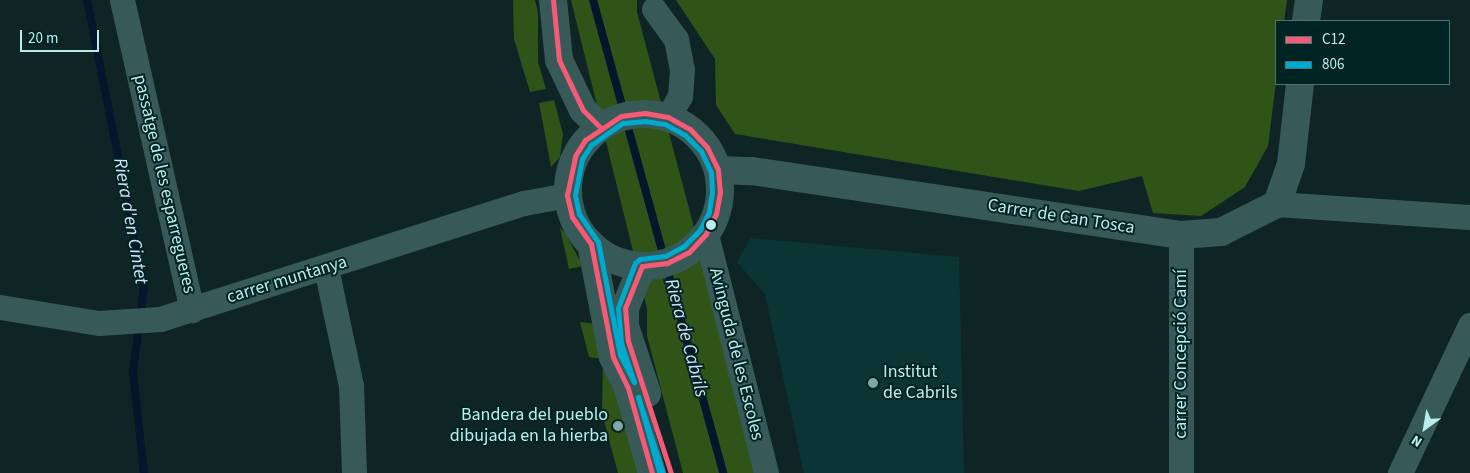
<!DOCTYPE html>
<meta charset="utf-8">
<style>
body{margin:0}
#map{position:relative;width:1470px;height:473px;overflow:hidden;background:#0f2525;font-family:"Source Sans 3",sans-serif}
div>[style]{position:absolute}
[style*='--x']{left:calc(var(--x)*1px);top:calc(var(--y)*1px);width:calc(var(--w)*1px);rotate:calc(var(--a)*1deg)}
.built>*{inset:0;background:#0b3535}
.green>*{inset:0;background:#305418}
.stream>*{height:8px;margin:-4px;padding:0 4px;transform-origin:4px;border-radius:4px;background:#03162c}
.street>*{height:25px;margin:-12.5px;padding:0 12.5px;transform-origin:12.5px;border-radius:12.5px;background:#375a59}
.secondary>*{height:28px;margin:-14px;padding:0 14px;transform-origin:14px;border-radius:14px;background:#375a59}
.secondary>.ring{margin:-14px;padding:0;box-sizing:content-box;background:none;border:28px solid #375a59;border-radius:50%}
.bus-1>*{height:5px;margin:-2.5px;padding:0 2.5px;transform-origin:2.5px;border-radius:2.5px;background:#f75a77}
.bus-2>*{height:5px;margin:-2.5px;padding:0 2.5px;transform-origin:2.5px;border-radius:2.5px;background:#00a9ce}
.dots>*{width:14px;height:14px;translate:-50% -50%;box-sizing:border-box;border:2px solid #002424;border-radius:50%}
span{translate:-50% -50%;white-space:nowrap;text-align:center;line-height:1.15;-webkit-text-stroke:4px #002424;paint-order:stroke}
.street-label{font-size:18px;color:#baeeec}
.poi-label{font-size:18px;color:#baeeec}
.left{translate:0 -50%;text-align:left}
.right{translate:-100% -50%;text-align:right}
.water-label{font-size:19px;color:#d3e4f9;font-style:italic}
.legend{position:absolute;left:1275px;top:20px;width:175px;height:65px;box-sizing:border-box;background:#002424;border:1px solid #4a7574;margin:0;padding:6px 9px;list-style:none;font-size:15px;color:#baeeec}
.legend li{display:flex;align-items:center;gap:10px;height:25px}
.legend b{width:25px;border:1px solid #4a7574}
.north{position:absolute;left:1400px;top:403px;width:50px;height:50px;-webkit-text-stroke:4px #002424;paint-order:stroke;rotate:212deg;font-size:14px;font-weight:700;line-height:20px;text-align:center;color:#baeeec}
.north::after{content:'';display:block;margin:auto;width:18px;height:22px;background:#baeeec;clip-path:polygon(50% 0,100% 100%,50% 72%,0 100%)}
.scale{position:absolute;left:20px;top:30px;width:79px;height:22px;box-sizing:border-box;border:2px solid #baeeec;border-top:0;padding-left:6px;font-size:15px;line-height:18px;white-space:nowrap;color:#baeeec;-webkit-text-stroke:4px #002424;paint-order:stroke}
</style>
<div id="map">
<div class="built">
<div style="clip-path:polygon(751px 238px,959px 257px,964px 473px,804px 473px,765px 294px,737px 262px)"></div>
</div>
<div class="green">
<div style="clip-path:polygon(513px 0,535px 0,538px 13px,538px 62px,546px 89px,530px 92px,514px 39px)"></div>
<div style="clip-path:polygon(571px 0,637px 0,637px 12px,759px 473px,683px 473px,647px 336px,647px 308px)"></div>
<div style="clip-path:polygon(676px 0,1287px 0,1284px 21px,1276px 21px,1276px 82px,1268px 146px,1245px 187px,1201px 216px,1153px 213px,1142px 176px,1079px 191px,735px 134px,716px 105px,715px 59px)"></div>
<div style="clip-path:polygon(554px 100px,563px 134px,560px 157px,551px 167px,539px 103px)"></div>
<div style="clip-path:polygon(560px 228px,565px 233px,583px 266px,569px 269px)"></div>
<div style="clip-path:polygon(580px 322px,596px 324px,646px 473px,618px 473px,602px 413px,603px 359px,589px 357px)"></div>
</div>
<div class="stream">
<div style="--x:87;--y:0;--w:293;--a:78.8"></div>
<div style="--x:144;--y:287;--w:86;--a:97.4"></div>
<div style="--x:133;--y:372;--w:102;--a:83.8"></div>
<div style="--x:593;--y:0;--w:491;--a:74.6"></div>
</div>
<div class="street">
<div style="--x:122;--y:0;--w:318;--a:77.3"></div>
<div style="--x:654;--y:9;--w:37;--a:54"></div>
<div style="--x:676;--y:39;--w:31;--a:79"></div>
<div style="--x:682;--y:69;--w:27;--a:94"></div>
<div style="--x:680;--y:96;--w:24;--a:120"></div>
<div style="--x:1277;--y:204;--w:193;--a:3.9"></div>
<div style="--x:706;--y:234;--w:246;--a:75.9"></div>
<div style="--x:1181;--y:235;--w:238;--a:90"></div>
<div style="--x:326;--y:268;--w:121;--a:78"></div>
<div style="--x:351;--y:386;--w:87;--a:88"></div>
<div style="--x:0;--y:307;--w:100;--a:9.2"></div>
<div style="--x:99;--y:323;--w:61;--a:-3.8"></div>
<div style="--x:160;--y:319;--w:382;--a:-17.7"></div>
<div style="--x:524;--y:203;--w:44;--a:-10.5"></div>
<div style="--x:1400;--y:473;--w:164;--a:-64.7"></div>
</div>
<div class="secondary">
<div style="--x:553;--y:0;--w:60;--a:84.3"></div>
<div style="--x:559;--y:60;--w:55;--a:64.4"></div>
<div style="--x:583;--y:110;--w:24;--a:45"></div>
<div style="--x:1306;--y:21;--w:21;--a:-82"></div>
<div class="ring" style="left:568px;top:114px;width:124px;height:124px"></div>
<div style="--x:718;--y:170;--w:34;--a:2"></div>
<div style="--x:752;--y:171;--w:434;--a:8.5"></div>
<div style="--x:1181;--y:235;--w:40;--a:-4.3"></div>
<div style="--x:1221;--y:232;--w:63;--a:-26.6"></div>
<div style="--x:1277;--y:204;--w:42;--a:-70.7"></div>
<div style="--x:1291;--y:164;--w:81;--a:-83.6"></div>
<div style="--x:591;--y:244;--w:115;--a:79"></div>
<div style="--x:613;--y:357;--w:34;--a:64"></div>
<div style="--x:628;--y:388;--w:88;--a:74.2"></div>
<div style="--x:642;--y:266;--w:45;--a:112"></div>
<div style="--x:625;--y:308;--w:18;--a:90"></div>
<div style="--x:625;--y:326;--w:71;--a:71.8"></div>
</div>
<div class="bus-1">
<div style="--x:553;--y:0;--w:60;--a:84.3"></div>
<div style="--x:559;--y:60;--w:55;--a:64.4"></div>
<div style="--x:583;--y:110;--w:24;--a:45"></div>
<div style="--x:652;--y:473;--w:88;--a:-105.8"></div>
<div style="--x:628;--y:388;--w:34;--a:-116"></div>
<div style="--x:613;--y:357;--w:115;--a:-101"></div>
<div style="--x:591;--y:244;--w:33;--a:-125"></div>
<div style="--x:572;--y:217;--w:23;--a:-103"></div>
<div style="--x:567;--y:195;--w:40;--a:-78"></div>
<div style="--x:575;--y:156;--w:19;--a:-58"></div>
<div style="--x:585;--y:140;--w:43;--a:-33.7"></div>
<div style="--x:621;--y:116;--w:24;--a:-7"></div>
<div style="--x:645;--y:113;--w:23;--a:10"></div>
<div style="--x:668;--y:117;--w:25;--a:29"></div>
<div style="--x:690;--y:129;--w:25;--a:47"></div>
<div style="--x:707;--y:147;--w:25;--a:64"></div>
<div style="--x:718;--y:170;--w:22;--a:85"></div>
<div style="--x:720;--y:192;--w:22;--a:100"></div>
<div style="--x:716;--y:214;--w:22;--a:117"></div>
<div style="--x:706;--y:234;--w:25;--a:133"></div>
<div style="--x:689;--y:252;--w:25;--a:153"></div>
<div style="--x:667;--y:263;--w:25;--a:173"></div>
<div style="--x:642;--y:266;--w:45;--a:112"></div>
<div style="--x:625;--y:308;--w:33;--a:85"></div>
<div style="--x:628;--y:341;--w:139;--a:72"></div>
</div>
<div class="bus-2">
<div style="--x:645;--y:121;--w:20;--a:9"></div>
<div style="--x:665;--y:124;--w:23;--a:29"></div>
<div style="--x:685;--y:135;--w:23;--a:45"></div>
<div style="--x:701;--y:151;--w:23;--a:65"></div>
<div style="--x:711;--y:172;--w:20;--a:87"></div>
<div style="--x:712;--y:192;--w:20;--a:99"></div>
<div style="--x:709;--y:212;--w:20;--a:117"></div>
<div style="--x:700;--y:230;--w:23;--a:135"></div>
<div style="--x:684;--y:246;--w:21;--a:152"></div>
<div style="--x:665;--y:256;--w:25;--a:173"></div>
<div style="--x:640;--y:259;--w:6;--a:141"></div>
<div style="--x:635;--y:263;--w:48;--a:110.7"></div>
<div style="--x:618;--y:308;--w:35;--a:85"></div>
<div style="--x:621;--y:343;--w:41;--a:71.6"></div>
<div style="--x:634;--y:382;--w:30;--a:-117"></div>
<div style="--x:620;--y:355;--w:115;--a:-101"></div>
<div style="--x:598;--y:242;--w:34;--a:-124"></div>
<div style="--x:579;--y:214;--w:19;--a:-102"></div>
<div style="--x:575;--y:195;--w:37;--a:-79"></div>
<div style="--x:582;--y:159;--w:17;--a:-57"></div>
<div style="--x:591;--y:145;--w:39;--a:-35"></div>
<div style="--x:623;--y:123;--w:22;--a:-5"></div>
<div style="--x:659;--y:471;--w:77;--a:-105.8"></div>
<div style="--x:638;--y:397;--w:80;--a:71.8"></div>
</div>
<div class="dots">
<div style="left:711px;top:225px;background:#baeeec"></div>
<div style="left:873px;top:383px;background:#7ea8a6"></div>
<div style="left:618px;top:426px;background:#7ea8a6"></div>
</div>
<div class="street-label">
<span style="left:164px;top:184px;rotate:77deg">passatge de les esparregueres</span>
<span style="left:1061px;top:217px;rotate:9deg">Carrer de Can Tosca</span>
<span style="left:287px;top:280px;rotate:-17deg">carrer muntanya</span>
<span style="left:736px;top:354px;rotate:76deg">Avinguda de les Escoles</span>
<span style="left:1181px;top:354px;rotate:-90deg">carrer Concepció Camí</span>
</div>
<div class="poi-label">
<span class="left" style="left:883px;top:383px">Institut<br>de Cabrils</span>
<span class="right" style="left:608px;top:426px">Bandera del pueblo<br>dibujada en la hierba</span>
</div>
<div class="water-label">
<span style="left:130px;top:221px;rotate:80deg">Riera d'en Cintet</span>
<span style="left:686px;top:338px;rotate:75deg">Riera de Cabrils</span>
</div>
<ul class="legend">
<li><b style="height:6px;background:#f75a77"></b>C12</li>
<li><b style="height:6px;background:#00a9ce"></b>806</li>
</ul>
<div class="north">N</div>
<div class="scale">20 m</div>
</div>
